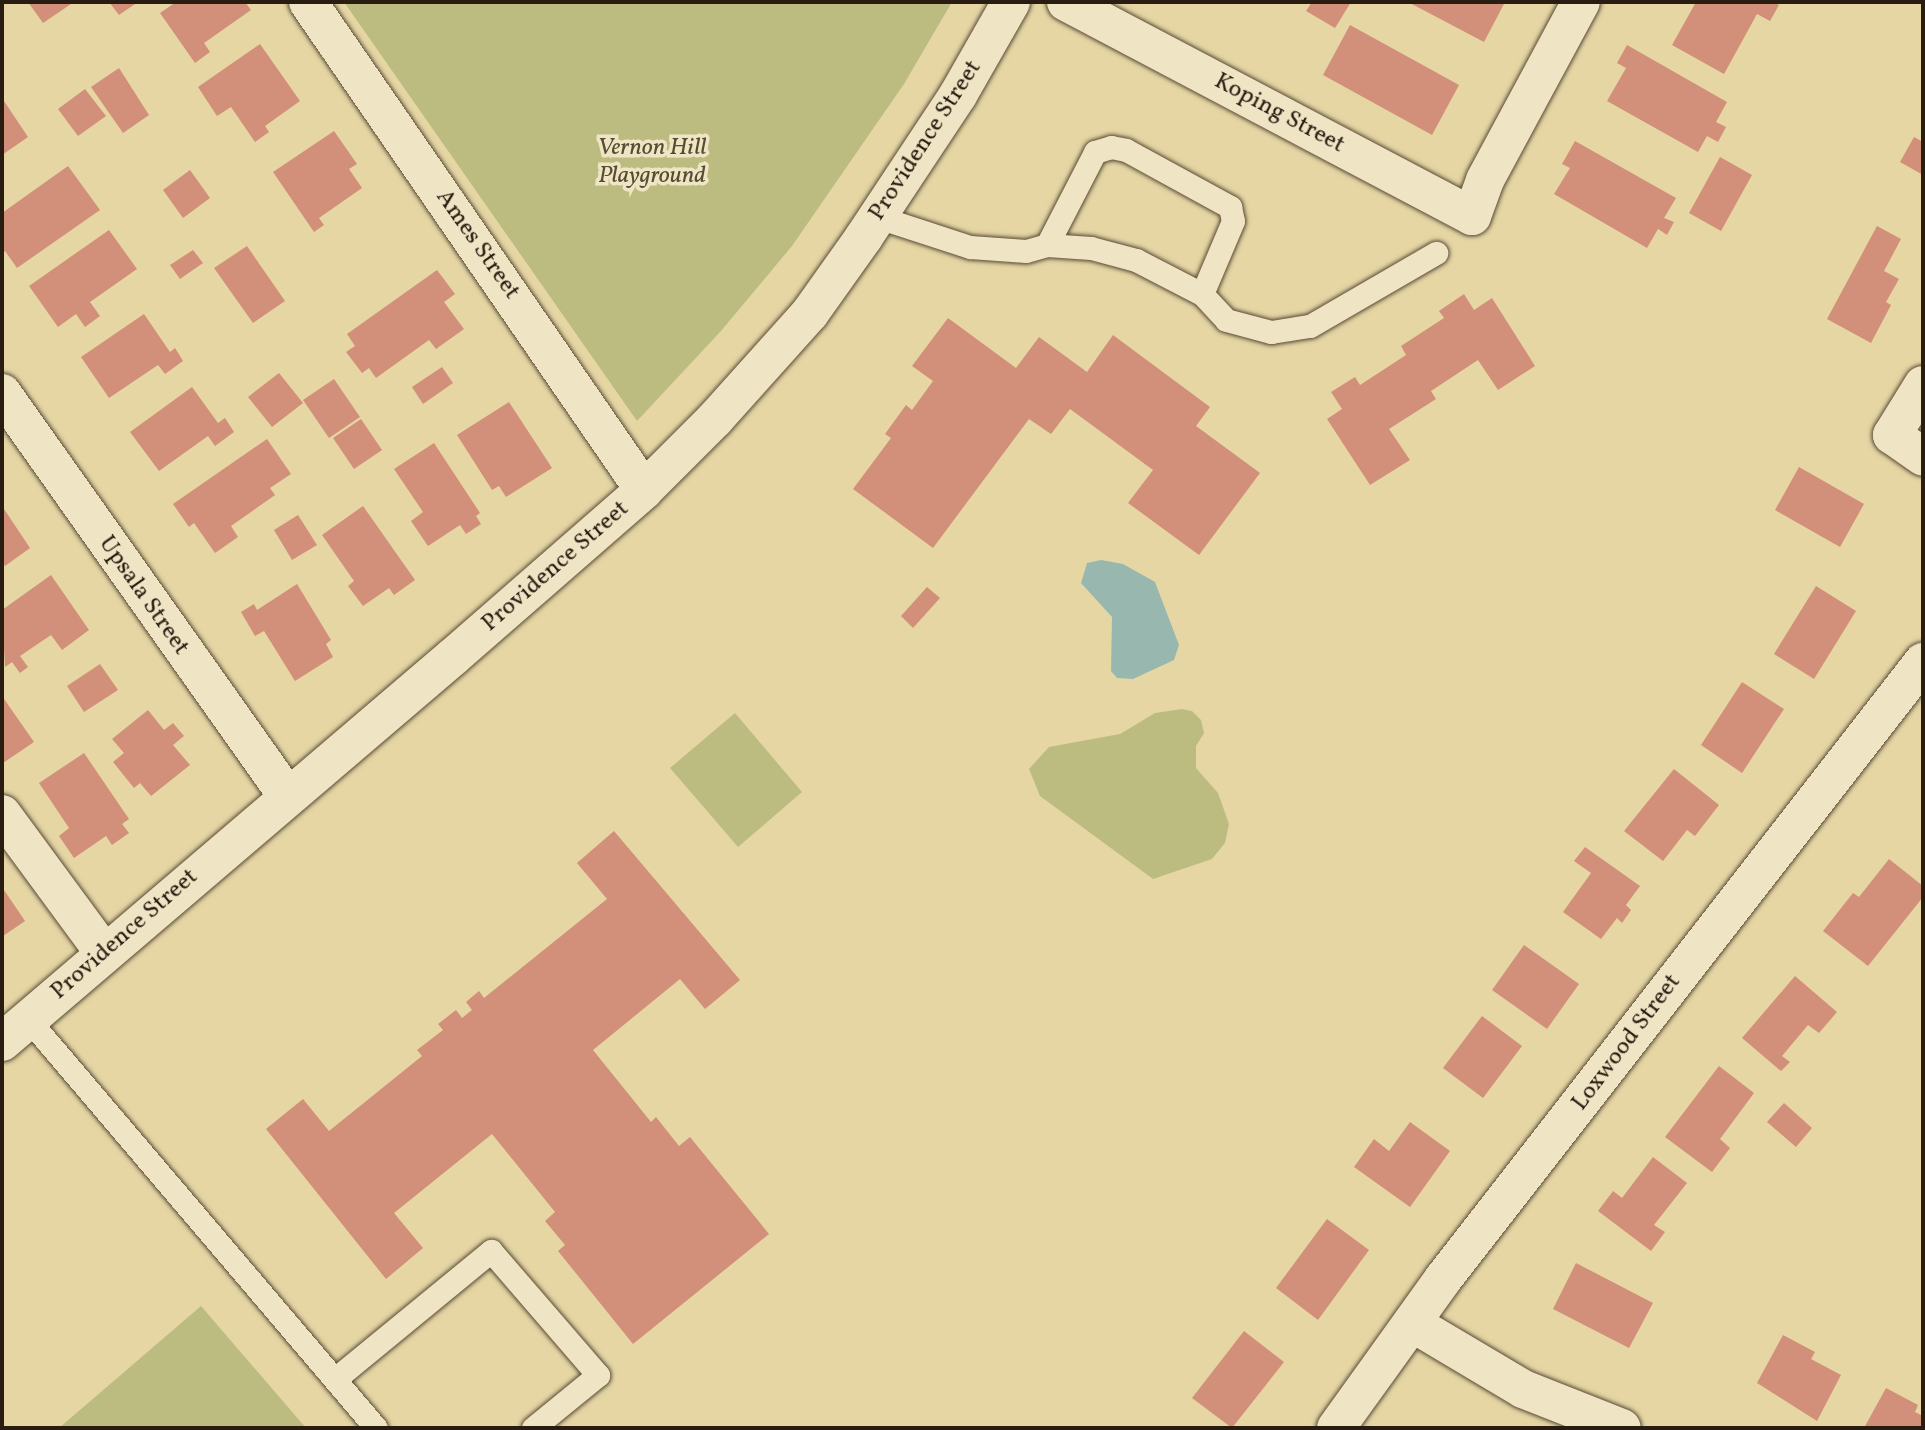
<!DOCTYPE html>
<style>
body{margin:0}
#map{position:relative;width:1925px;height:1430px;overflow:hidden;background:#e6d6a4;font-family:Vollkorn,serif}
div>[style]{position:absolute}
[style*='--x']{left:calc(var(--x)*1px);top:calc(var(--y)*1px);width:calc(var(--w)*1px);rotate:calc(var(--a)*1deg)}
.green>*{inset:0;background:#bcbc81}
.water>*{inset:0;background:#98b7af}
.building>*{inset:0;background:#d28f79}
.roads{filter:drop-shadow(0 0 2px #584b36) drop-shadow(0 0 2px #584b36)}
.service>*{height:23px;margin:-11.5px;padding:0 11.5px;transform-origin:11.5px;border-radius:11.5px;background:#efe4c4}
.minor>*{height:38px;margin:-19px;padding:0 19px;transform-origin:19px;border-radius:19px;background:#efe4c4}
.secondary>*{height:38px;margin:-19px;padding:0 19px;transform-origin:19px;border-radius:19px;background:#efe4c4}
span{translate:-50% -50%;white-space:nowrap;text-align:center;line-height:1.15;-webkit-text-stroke:7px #efe4c4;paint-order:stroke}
.street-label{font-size:24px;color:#291d12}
.park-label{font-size:24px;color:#554d33;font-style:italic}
.frame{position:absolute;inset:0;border:4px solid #291d12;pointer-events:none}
</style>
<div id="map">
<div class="green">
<div style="clip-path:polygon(344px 2px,952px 2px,904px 84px,792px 246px,721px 331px,637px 421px)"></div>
<div style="clip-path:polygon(1182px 709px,1192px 711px,1201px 720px,1204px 733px,1196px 746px,1196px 768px,1218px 793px,1229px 824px,1225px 843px,1212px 859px,1153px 879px,1040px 796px,1029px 769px,1049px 747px,1120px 734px,1155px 713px)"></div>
<div style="clip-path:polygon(735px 713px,802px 792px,738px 847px,670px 768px)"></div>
<div style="clip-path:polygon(201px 1306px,306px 1428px,59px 1428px)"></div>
</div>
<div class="water">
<div style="clip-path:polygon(1101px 560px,1123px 564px,1155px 582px,1179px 645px,1174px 660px,1133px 679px,1117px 678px,1111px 671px,1112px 617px,1081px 583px,1087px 563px)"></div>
</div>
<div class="building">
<div style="clip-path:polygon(28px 2px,74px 2px,43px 23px)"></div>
<div style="clip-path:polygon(109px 2px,138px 2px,119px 15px)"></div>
<div style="clip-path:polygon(176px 2px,245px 2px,251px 10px,204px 43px,210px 52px,195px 63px,160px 13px)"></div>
<div style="clip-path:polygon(1312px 2px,1351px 2px,1335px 28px,1306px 11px)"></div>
<div style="clip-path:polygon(1408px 2px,1505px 2px,1484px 42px)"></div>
<div style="clip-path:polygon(1696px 2px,1772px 2px,1779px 5px,1770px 21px,1757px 14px,1724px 74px,1672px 45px)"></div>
<div style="clip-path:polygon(1350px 25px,1459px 85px,1432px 135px,1323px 75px)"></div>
<div style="clip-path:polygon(260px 44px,300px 101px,265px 126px,269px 132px,255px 142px,231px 107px,217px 116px,198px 87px)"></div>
<div style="clip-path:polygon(1627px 45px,1727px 102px,1716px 122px,1726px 127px,1718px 142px,1707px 136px,1698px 152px,1607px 101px,1626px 68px,1617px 63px)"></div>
<div style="clip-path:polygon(119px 68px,149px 115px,123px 133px,91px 87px)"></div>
<div style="clip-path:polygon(85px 89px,106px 116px,78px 136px,58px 109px)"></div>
<div style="clip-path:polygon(2px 98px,28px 137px,2px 155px)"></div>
<div style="clip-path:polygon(334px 131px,357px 164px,349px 169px,362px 188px,319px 218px,324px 225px,314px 232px,273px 172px)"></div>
<div style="clip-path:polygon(1914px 137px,1923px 142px,1923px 175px,1900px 162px)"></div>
<div style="clip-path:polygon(1575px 141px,1676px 198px,1664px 218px,1674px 222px,1667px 235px,1658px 229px,1647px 248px,1554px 194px,1570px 168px,1562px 164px)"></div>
<div style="clip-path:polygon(1720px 157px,1752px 175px,1721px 231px,1689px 213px)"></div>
<div style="clip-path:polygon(68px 166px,100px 210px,17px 268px,5px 251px,2px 253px,2px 213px)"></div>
<div style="clip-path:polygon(190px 170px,210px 198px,183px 218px,163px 190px)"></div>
<div style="clip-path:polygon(1877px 226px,1901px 239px,1884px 271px,1899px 279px,1886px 302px,1891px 305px,1871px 343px,1827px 319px)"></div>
<div style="clip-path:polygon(109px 230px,137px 269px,90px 302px,100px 316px,85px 327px,76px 314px,58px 327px,29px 286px)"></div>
<div style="clip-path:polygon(247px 246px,285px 301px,253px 323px,214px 268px)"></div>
<div style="clip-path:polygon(193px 250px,203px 263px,180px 279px,170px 265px)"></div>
<div style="clip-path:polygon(437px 270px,455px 294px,444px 302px,464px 329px,436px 349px,429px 340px,376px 378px,369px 368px,362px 373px,346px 352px,355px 346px,347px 334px)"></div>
<div style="clip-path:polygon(1464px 294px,1474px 310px,1492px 298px,1535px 366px,1498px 390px,1478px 360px,1431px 391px,1436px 399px,1389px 429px,1410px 460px,1370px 485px,1327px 419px,1342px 409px,1331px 392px,1355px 377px,1360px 385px,1406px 355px,1401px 346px,1444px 318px,1439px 311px)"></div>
<div style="clip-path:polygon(144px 314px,170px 352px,175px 348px,183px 361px,165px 374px,158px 365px,109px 398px,81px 357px)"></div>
<div style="clip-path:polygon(948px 318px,1016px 368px,1039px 337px,1087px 372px,1113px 335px,1210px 407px,1196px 426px,1260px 473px,1199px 555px,1128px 503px,1153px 470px,1070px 409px,1051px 434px,1029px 419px,933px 548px,853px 489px,891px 438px,885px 434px,906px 405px,912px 410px,933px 381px,912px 366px)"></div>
<div style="clip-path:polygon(442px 367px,453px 383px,423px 404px,412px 387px)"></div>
<div style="clip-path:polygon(279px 373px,303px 403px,272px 427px,248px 397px)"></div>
<div style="clip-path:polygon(334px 379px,360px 417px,329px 438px,303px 400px)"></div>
<div style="clip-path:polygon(192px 387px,218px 423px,225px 418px,234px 432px,215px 446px,208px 436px,159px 471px,130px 432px)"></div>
<div style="clip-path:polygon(509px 402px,552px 468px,506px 497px,499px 486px,492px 490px,457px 435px)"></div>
<div style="clip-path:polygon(361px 419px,382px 450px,354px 469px,333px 438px)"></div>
<div style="clip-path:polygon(267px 439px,291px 474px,270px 488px,275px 495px,231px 526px,238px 537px,215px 553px,194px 523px,189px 527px,173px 504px)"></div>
<div style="clip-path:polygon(434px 443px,480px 513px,476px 516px,481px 524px,466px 534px,460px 525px,428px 546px,411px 521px,423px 512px,394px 469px)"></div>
<div style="clip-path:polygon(1799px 467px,1864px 504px,1840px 547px,1775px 510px)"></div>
<div style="clip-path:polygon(2px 506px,30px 548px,5px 566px,2px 561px)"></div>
<div style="clip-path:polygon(363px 506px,415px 580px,394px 595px,389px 588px,363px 606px,348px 586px,354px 581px,322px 535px)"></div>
<div style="clip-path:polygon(298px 515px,317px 545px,292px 560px,274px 530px)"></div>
<div style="clip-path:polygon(51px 575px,89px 630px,62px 650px,51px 635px,20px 656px,28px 667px,20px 673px,12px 662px,5px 667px,2px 610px)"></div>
<div style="clip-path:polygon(297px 584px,331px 640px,326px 644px,333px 657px,295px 681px,264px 631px,255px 636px,241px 612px,254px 604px,257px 610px)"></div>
<div style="clip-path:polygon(1816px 586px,1856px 611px,1814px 679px,1774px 654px)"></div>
<div style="clip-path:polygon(927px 587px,940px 598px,913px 628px,901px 616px)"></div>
<div style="clip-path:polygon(100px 664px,118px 690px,84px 712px,67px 686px)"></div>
<div style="clip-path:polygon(1742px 682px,1784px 709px,1742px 773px,1701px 745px)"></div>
<div style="clip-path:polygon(2px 696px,34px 742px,3px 763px,2px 761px)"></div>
<div style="clip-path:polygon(148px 710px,164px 730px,173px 723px,184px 736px,173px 745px,190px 765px,151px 796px,140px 783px,134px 788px,113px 762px,124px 753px,112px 739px)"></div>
<div style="clip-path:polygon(84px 753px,129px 819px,122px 824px,129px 833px,112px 845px,106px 836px,74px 858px,59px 836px,69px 828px,39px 783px)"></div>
<div style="clip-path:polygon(1674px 769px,1719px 805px,1695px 836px,1687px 830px,1663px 861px,1624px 831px)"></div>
<div style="clip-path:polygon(614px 831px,740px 980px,705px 1009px,680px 979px,593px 1050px,651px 1122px,656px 1117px,679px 1146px,690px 1137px,769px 1234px,633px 1344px,558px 1251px,565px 1245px,545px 1221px,555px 1212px,492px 1134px,394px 1213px,423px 1248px,386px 1279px,266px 1129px,303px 1099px,329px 1131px,422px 1056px,417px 1050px,443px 1030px,438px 1024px,456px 1010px,462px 1018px,472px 1010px,466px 1002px,479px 991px,484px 998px,607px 899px,577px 863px)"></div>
<div style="clip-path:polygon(1585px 847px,1640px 886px,1626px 905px,1631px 910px,1622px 923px,1617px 918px,1601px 939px,1563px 912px,1591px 873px,1574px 861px)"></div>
<div style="clip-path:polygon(1889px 859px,1923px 886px,1923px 897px,1868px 966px,1823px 931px,1853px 893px,1859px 897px)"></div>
<div style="clip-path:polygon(2px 887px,25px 921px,3px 936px,2px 933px)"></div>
<div style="clip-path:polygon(1524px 945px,1579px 984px,1547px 1029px,1492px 990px)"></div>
<div style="clip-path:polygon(1795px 976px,1837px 1012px,1819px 1033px,1808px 1025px,1782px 1056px,1790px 1062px,1781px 1071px,1742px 1038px)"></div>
<div style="clip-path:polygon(1482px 1016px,1522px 1046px,1483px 1098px,1443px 1068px)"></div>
<div style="clip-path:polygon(1719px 1066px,1754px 1093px,1720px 1139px,1730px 1148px,1712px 1172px,1665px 1137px)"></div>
<div style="clip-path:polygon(1784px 1103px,1812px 1128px,1796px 1147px,1767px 1122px)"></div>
<div style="clip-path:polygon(1410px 1122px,1450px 1151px,1410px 1207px,1354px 1167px,1374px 1139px,1389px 1151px)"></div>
<div style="clip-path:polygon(1653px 1157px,1687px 1183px,1654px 1225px,1665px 1232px,1651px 1251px,1598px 1211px,1613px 1191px,1622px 1198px)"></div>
<div style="clip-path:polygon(1327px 1219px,1369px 1250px,1318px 1320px,1276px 1288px)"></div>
<div style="clip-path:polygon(1576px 1263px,1653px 1303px,1629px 1348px,1553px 1309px)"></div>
<div style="clip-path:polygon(1244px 1331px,1284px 1362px,1232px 1428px,1192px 1398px)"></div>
<div style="clip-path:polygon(1783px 1335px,1815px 1352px,1811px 1359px,1841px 1375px,1817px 1421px,1757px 1383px)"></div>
<div style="clip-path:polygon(1886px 1388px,1918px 1405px,1915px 1412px,1923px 1416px,1923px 1428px,1864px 1428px)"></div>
</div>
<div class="roads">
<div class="service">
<div style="--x:878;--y:217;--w:97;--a:18.1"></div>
<div style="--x:970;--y:247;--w:56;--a:4.1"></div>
<div style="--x:1026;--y:251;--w:22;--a:-16"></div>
<div style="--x:1047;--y:245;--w:105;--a:-62.7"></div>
<div style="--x:1095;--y:152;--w:17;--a:-17"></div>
<div style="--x:1111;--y:147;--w:15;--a:11"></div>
<div style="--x:1126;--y:150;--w:119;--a:28.7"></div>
<div style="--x:1230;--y:207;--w:14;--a:78"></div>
<div style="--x:1233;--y:221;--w:79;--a:113"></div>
<div style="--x:1202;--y:294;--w:35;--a:47"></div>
<div style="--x:1226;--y:320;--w:47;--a:14.9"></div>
<div style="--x:1271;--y:332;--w:39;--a:-9"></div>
<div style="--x:1310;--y:326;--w:146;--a:-30.1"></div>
<div style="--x:1047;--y:245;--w:44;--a:3.9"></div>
<div style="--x:1091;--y:248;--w:47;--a:14.9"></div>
<div style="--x:1136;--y:260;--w:74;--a:27.3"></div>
<div style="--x:28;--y:1019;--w:537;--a:49.61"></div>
<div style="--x:335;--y:1379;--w:202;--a:-39.4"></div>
<div style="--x:491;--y:1251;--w:164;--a:49.2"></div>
<div style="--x:598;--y:1375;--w:84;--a:140.8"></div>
</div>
<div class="minor">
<div style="--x:308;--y:2;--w:592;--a:55.45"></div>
<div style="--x:1066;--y:2;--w:459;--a:27.8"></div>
<div style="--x:1472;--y:216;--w:38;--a:-70"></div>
<div style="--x:1485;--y:180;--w:202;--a:-61.7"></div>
<div style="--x:1923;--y:385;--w:59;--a:121.8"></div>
<div style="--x:1892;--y:435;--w:38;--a:35"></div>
<div style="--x:2;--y:393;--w:494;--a:54.7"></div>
<div style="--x:2;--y:814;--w:172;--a:53.7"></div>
<div style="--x:1412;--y:1323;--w:129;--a:30.7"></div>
<div style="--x:1523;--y:1389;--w:106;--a:21.5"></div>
<div style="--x:1336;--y:1428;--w:183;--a:-54.3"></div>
<div style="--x:1443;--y:1279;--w:782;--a:-52.12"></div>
</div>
<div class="secondary">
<div style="--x:2;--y:1042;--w:594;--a:-40.5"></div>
<div style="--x:454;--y:656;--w:252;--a:-41.1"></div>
<div style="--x:644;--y:490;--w:100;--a:-45"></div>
<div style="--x:715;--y:419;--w:142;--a:-48.1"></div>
<div style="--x:810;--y:313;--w:93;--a:-54.6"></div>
<div style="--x:864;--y:237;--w:170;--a:-56.5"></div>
<div style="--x:958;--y:95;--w:107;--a:-60.3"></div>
</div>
</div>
<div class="street-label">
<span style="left:1279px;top:114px;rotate:28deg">Koping Street</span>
<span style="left:926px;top:141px;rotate:-57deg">Providence Street</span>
<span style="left:477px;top:245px;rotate:55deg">Ames Street</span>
<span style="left:556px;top:567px;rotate:-41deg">Providence Street</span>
<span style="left:143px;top:596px;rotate:55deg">Upsala Street</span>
<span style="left:125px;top:935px;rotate:-41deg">Providence Street</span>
<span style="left:1627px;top:1043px;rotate:-53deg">Loxwood Street</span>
</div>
<div class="park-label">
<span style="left:652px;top:163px">Vernon Hill<br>Playground</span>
</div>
<div class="frame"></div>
</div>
